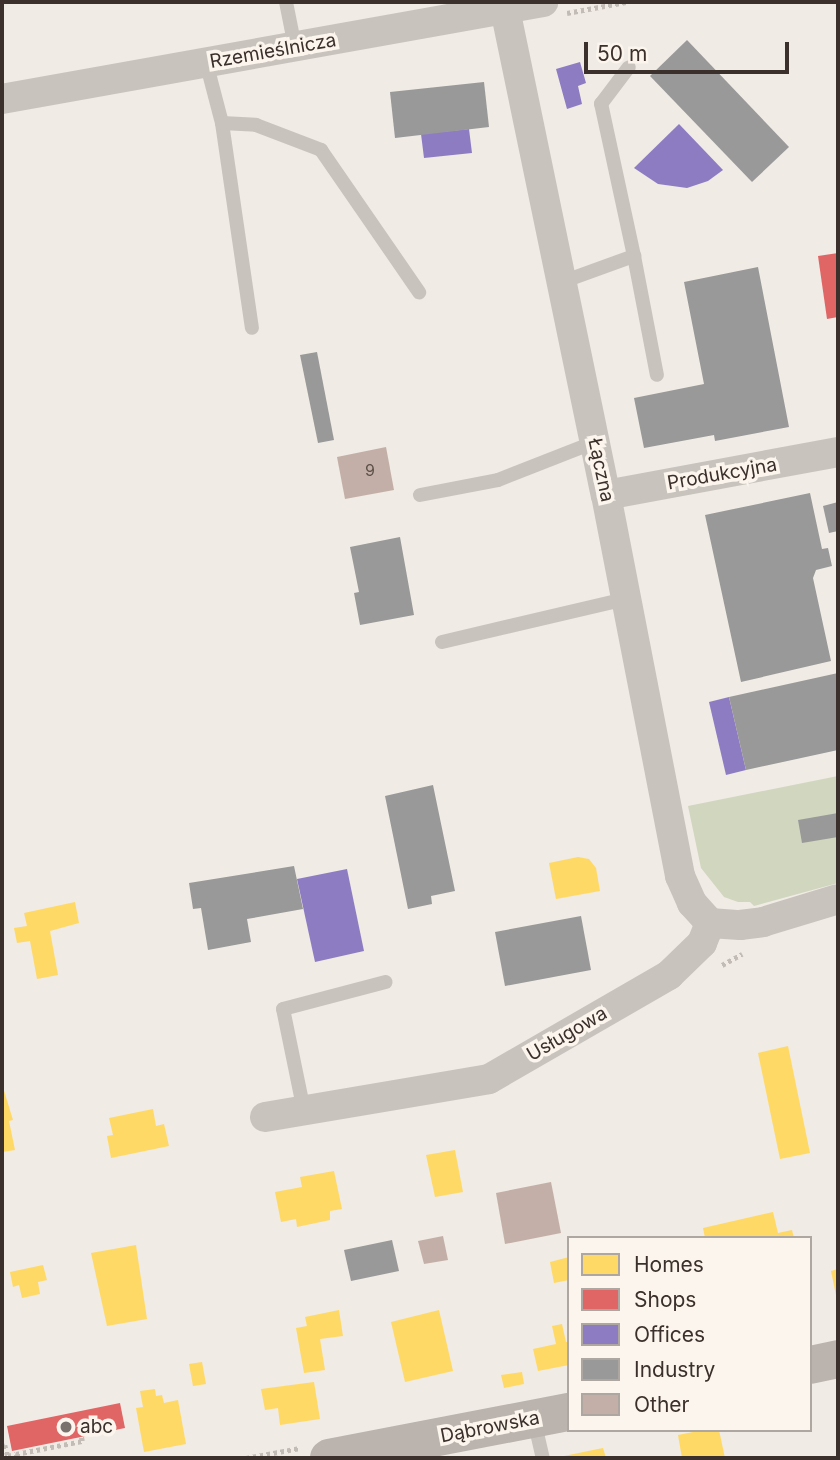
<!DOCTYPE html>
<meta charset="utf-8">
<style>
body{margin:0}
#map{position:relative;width:840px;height:1460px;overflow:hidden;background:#f0ebe5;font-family:Inter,sans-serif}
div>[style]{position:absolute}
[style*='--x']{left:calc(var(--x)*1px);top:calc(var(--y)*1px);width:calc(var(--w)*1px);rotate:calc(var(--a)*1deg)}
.green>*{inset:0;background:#d1d6bf}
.homes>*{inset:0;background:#ffd966}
.shops>*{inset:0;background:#e06666}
.offices>*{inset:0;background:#8e7cc3}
.industry>*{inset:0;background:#999}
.building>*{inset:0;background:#c3afa7}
.path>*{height:4.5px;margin-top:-2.25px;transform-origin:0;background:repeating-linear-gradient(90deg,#c2bbb6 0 3.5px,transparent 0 7px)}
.lane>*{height:14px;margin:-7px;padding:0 7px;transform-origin:7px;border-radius:7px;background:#c9c3be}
.street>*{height:30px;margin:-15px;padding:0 15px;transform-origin:15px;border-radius:15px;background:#c9c3be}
.secondary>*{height:38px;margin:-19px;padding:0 19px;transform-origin:19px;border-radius:19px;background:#bab3ae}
.dots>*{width:19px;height:19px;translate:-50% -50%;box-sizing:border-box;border:4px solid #fbf5ee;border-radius:50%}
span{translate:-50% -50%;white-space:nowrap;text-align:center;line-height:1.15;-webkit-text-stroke:7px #fbf5ee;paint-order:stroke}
.number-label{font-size:16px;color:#5d504a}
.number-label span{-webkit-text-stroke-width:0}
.street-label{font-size:19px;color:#3b302b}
.poi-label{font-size:19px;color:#3b302b}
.left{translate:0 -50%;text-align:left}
.frame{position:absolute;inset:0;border:4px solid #3b302b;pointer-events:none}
.legend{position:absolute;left:567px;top:1236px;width:245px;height:196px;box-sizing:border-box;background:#fbf5ee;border:2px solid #aea6a0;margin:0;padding:9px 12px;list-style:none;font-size:21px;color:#3b302b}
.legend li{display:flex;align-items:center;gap:14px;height:35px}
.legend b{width:35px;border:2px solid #aea6a0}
.scale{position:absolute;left:584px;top:42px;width:205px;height:32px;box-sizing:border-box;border:4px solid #3b302b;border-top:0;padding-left:9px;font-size:21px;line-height:24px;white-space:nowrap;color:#3b302b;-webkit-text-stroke:5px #fbf5ee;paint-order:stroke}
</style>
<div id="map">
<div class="green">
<div style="clip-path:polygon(838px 776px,838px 883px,754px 906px,750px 902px,738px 902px,724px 897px,701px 868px,688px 806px)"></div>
</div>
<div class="homes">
<div style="clip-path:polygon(578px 857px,589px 859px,596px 868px,600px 891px,556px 899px,549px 863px)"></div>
<div style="clip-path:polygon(75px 902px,79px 923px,50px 931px,58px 975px,37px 979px,30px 941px,17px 943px,14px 928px,27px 926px,24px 913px)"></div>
<div style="clip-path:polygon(788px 1046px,810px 1153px,780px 1159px,758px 1053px)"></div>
<div style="clip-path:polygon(2px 1084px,13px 1120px,9px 1121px,15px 1150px,2px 1152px)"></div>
<div style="clip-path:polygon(153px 1109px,156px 1126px,164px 1124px,169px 1146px,111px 1158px,107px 1136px,113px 1135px,109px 1118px)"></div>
<div style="clip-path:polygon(455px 1150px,463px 1192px,435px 1197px,426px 1155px)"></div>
<div style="clip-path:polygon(334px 1171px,342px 1209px,330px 1211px,330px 1220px,297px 1227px,296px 1219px,281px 1222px,275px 1192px,302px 1187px,300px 1177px)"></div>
<div style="clip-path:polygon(773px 1212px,778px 1233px,792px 1230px,794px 1238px,705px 1238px,703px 1228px)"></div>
<div style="clip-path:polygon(136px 1245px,147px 1319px,107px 1326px,91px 1253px)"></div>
<div style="clip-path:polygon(569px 1257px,569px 1280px,554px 1283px,550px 1262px)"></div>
<div style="clip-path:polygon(43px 1265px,47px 1280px,38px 1282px,40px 1294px,22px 1298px,19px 1285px,13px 1287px,10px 1272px)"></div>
<div style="clip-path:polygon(838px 1269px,838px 1300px,837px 1300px,831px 1271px)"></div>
<div style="clip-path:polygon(339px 1310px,343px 1336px,320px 1339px,325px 1370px,304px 1373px,296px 1328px,307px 1326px,305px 1317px)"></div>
<div style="clip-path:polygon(439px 1310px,453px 1371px,405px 1382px,391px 1322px)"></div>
<div style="clip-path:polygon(562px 1324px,566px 1342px,569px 1342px,569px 1365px,538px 1371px,533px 1349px,556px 1344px,552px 1326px)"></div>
<div style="clip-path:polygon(202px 1362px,206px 1384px,193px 1386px,189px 1364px)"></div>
<div style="clip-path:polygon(522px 1372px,524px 1384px,504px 1388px,501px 1375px)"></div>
<div style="clip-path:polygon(314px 1382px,320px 1419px,280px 1425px,278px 1408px,265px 1410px,261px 1389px)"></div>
<div style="clip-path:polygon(155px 1389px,156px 1396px,162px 1395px,164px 1403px,178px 1400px,186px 1444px,144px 1452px,136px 1408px,143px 1407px,140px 1391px)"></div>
<div style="clip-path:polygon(703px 1430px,719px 1430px,725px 1458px,682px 1458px,678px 1435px)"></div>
<div style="clip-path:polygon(603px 1448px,606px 1458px,559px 1458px,559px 1457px)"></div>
</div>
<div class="shops">
<div style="clip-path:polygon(838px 253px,838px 317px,827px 319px,818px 256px)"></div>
<div style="clip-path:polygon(120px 1403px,125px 1428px,12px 1451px,7px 1426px)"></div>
</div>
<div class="offices">
<div style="clip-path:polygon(580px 62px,586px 83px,578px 86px,582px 104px,567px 109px,556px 69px)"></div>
<div style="clip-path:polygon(679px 124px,723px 170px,708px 181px,687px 188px,658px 184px,634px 168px)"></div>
<div style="clip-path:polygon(469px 129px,472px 153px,424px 158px,421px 134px)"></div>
<div style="clip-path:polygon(729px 697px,746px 770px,726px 775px,709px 702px)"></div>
<div style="clip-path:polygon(347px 869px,364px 951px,315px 962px,297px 879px)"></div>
</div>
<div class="industry">
<div style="clip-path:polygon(687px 40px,789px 147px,752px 182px,650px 76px)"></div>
<div style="clip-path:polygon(484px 82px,489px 127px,395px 138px,390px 92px)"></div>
<div style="clip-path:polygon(758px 267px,789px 427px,715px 441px,714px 435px,644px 448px,634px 398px,704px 384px,684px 282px)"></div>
<div style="clip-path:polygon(317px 352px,334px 440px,318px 443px,300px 355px)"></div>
<div style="clip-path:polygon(810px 493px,822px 549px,828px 548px,832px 566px,816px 570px,813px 578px,831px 661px,741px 682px,705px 515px)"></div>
<div style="clip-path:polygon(838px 502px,838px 531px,829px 533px,823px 506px)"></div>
<div style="clip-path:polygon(400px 537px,414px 615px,360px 625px,354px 593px,359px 592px,350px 547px)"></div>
<div style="clip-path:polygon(838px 673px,838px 750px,746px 770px,729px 697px)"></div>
<div style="clip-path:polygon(433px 785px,455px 891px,431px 896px,432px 904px,408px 909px,385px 796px)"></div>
<div style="clip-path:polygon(838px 813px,838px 837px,802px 843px,798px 820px)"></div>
<div style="clip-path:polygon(294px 866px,303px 909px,247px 919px,251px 942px,208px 950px,201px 908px,193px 909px,189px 883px)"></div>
<div style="clip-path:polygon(581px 916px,591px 970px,505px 986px,495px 932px)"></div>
<div style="clip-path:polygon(392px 1240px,399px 1271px,351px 1281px,344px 1250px)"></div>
</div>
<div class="building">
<div style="clip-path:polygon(386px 447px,394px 490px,345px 499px,337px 457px)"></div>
<div style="clip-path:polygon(551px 1182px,561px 1233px,505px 1244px,496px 1193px)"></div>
<div style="clip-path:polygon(443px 1236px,448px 1260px,424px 1264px,418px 1241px)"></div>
</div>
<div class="path">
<div style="--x:567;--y:13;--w:60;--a:-10.6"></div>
<div style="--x:722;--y:965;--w:23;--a:-29"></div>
<div style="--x:2;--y:1446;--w:3;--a:-18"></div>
<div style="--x:5;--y:1445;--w:11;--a:75"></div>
<div style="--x:8;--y:1456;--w:8;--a:-14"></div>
<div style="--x:17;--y:1458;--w:4;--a:-104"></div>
<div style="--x:16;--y:1454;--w:67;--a:-11.1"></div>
<div style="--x:82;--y:1441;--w:5;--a:-101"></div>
<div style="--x:246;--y:1458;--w:55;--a:-10.5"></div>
</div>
<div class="lane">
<div style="--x:286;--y:2;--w:46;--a:78.7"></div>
<div style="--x:206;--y:62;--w:63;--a:75.3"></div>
<div style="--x:222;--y:123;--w:34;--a:3"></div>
<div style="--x:256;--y:125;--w:70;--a:21"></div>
<div style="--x:321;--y:150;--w:173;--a:55.4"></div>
<div style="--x:222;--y:123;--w:207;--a:81.7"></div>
<div style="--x:634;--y:256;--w:121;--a:79.1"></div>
<div style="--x:562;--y:282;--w:77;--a:-19.9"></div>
<div style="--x:634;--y:256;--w:156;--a:-102.2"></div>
<div style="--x:601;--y:104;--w:46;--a:-52.9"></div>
<div style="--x:420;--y:495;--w:79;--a:-10.9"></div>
<div style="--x:498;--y:480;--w:104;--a:-21.4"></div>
<div style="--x:442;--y:642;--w:189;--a:-13.2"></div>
<div style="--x:304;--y:1111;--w:104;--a:-101.6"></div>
<div style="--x:283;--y:1009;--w:106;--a:-14.7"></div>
<div style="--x:534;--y:1420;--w:39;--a:77"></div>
</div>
<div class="street">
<div style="--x:505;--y:9;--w:496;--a:78.3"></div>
<div style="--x:606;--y:495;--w:388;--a:79"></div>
<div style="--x:680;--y:876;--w:30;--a:66"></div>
<div style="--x:692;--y:903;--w:27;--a:48"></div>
<div style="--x:2;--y:99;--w:550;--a:-10.16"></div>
<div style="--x:606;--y:495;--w:236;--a:-10.5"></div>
<div style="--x:265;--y:1117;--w:227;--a:-9.6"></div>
<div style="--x:489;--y:1079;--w:208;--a:-30"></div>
<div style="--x:669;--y:975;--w:46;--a:-44.1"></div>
<div style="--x:702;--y:943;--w:22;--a:-68"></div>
<div style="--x:710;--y:923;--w:30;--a:4"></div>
<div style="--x:740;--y:925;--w:23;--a:-7"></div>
<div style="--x:763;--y:922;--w:78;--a:-17"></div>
</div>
<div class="secondary">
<div style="--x:810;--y:1365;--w:29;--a:-12"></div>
<div style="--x:329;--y:1458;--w:244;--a:-10.9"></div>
</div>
<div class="dots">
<div style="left:66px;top:1427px;background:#7a716c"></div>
</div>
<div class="number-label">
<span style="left:370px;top:470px">9</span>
</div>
<div class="street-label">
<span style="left:273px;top:51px;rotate:-10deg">Rzemieślnicza</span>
<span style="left:601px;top:470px;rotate:78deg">Łączna</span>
<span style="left:722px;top:474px;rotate:-10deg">Produkcyjna</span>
<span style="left:567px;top:1034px;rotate:-30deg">Usługowa</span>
<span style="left:490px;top:1427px;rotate:-11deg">Dąbrowska</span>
</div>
<div class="poi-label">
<span class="left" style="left:80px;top:1427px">abc</span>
</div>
<div class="frame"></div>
<ul class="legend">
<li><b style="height:19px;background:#ffd966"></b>Homes</li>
<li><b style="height:19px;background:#e06666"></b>Shops</li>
<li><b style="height:19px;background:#8e7cc3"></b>Offices</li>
<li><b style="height:19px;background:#999"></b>Industry</li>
<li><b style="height:19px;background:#c3afa7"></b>Other</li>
</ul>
<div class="scale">50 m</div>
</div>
